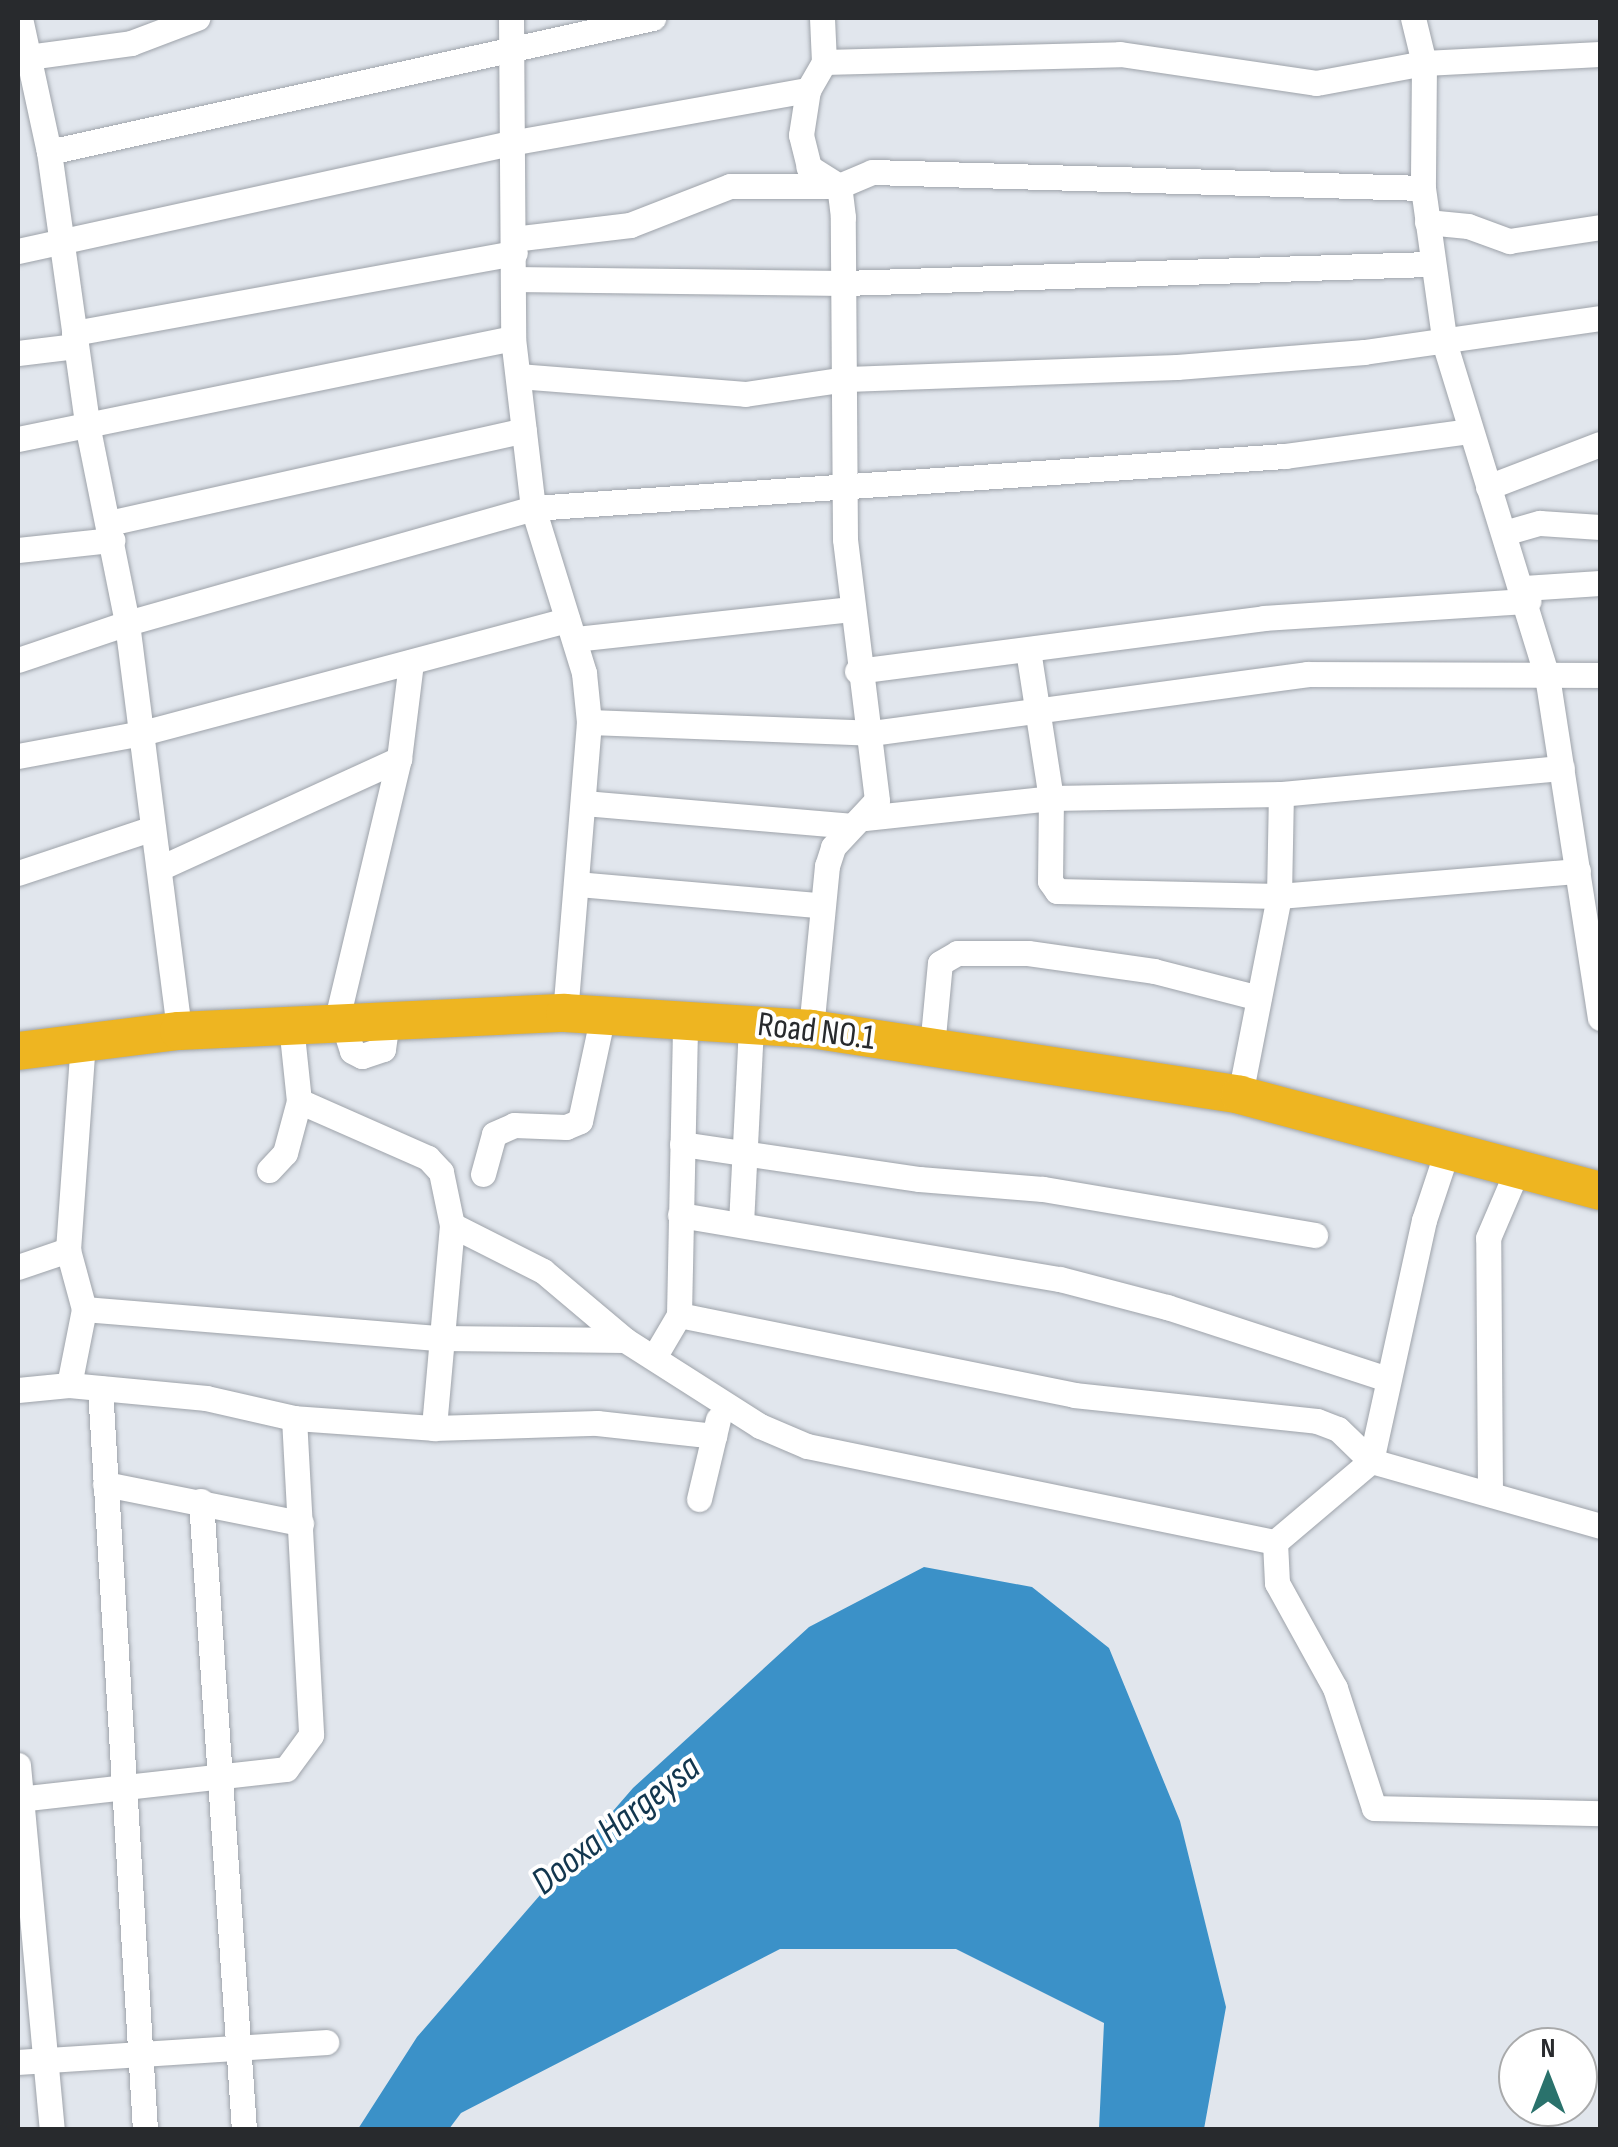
<!DOCTYPE html>
<style>
body{margin:0}
#map{position:relative;width:1618px;height:2147px;overflow:hidden;background:#e1e6ed;font-family:"Sofia Sans Condensed",sans-serif}
div>[style]{position:absolute}
[style*='--x']{left:calc(var(--x)*1px);top:calc(var(--y)*1px);width:calc(var(--w)*1px);rotate:calc(var(--a)*1deg)}
.water>*{inset:0;background:#3b91c8}
.roads{filter:drop-shadow(0 0 2px #9ea3aa) drop-shadow(0 0 2px #9ea3aa)}
.minor>*{height:25px;margin:-12.5px;padding:0 12.5px;transform-origin:12.5px;border-radius:12.5px;background:#fff}
.highway>*{height:38px;margin:-19px;padding:0 19px;transform-origin:19px;border-radius:19px;background:#eeb521}
span{translate:-50% -50%;white-space:nowrap;text-align:center;line-height:1.15;-webkit-text-stroke:8px #fff;paint-order:stroke}
.street-label{font-size:35px;color:#282a2d}
.water-label{font-size:38px;color:#12364e;font-style:italic}
.frame{position:absolute;inset:0;border:20px solid #282a2d;pointer-events:none}
.north{position:absolute;left:1498px;top:2027px;width:100px;height:100px;box-sizing:border-box;background:#fff;border:2px solid #a9aaab;border-radius:50%;rotate:0deg;font-size:28px;font-weight:700;line-height:40px;text-align:center;color:#282a2d}
.north::after{content:'';display:block;margin:auto;width:35px;height:45px;background:#2a726c;clip-path:polygon(50% 0,100% 100%,50% 72%,0 100%)}
</style>
<div id="map">
<div class="water">
<div style="clip-path:polygon(924px 1567px,1032px 1587px,1109px 1648px,1180px 1821px,1226px 2007px,1204px 2129px,1099px 2129px,1104px 2023px,956px 1949px,780px 1949px,461px 2113px,449px 2129px,358px 2129px,417px 2037px,633px 1788px,809px 1627px)"></div>
</div>
<div class="roads">
<div class="minor">
<div style="--x:20;--y:18;--w:137;--a:77.8"></div>
<div style="--x:49;--y:152;--w:280;--a:82"></div>
<div style="--x:88;--y:429;--w:198;--a:78.6"></div>
<div style="--x:127;--y:623;--w:411;--a:82.7"></div>
<div style="--x:511;--y:18;--w:320;--a:89.6"></div>
<div style="--x:513;--y:338;--w:171;--a:83.3"></div>
<div style="--x:533;--y:508;--w:173;--a:72.8"></div>
<div style="--x:584;--y:673;--w:49;--a:84.2"></div>
<div style="--x:589;--y:722;--w:292;--a:94.7"></div>
<div style="--x:1413;--y:18;--w:46;--a:76.3"></div>
<div style="--x:1424;--y:63;--w:125;--a:90.5"></div>
<div style="--x:1423;--y:188;--w:159;--a:82"></div>
<div style="--x:1445;--y:345;--w:346;--a:72.9"></div>
<div style="--x:1547;--y:676;--w:346;--a:81.2"></div>
<div style="--x:28;--y:57;--w:104;--a:-7.7"></div>
<div style="--x:131;--y:43;--w:71;--a:-20.7"></div>
<div style="--x:824;--y:62;--w:296;--a:-1.5"></div>
<div style="--x:1120;--y:54;--w:198;--a:8.4"></div>
<div style="--x:1316;--y:83;--w:110;--a:-10.5"></div>
<div style="--x:1424;--y:63;--w:176;--a:-2.9"></div>
<div style="--x:49;--y:152;--w:619;--a:-12.51"></div>
<div style="--x:1427;--y:222;--w:41;--a:5.6"></div>
<div style="--x:1468;--y:226;--w:44;--a:20.1"></div>
<div style="--x:1509;--y:241;--w:92;--a:-8.7"></div>
<div style="--x:513;--y:239;--w:118;--a:-6.8"></div>
<div style="--x:630;--y:225;--w:107;--a:-21.3"></div>
<div style="--x:730;--y:186;--w:109;--a:0"></div>
<div style="--x:839;--y:186;--w:36;--a:-23"></div>
<div style="--x:872;--y:172;--w:551;--a:1.66"></div>
<div style="--x:18;--y:251;--w:504;--a:-12.38"></div>
<div style="--x:510;--y:143;--w:303;--a:-10.1"></div>
<div style="--x:513;--y:279;--w:331;--a:0.7"></div>
<div style="--x:844;--y:283;--w:586;--a:-1.86"></div>
<div style="--x:74;--y:333;--w:448;--a:-10.3"></div>
<div style="--x:18;--y:353;--w:58;--a:-6.9"></div>
<div style="--x:518;--y:376;--w:228;--a:4.5"></div>
<div style="--x:745;--y:394;--w:103;--a:-8.4"></div>
<div style="--x:847;--y:379;--w:330;--a:-2.1"></div>
<div style="--x:1177;--y:367;--w:188;--a:-4.6"></div>
<div style="--x:1364;--y:352;--w:238;--a:-8.2"></div>
<div style="--x:18;--y:439;--w:505;--a:-11.53"></div>
<div style="--x:1488;--y:487;--w:120;--a:-21"></div>
<div style="--x:109;--y:523;--w:425;--a:-12.6"></div>
<div style="--x:1504;--y:533;--w:37;--a:-16"></div>
<div style="--x:1540;--y:523;--w:60;--a:3.8"></div>
<div style="--x:18;--y:550;--w:95;--a:-6.1"></div>
<div style="--x:1524;--y:588;--w:76;--a:-3.8"></div>
<div style="--x:575;--y:639;--w:277;--a:-6.2"></div>
<div style="--x:1028;--y:650;--w:150;--a:81.2"></div>
<div style="--x:1051;--y:798;--w:83;--a:90.7"></div>
<div style="--x:1050;--y:881;--w:12;--a:55"></div>
<div style="--x:1057;--y:891;--w:222;--a:1.3"></div>
<div style="--x:1279;--y:896;--w:300;--a:-4.8"></div>
<div style="--x:18;--y:660;--w:115;--a:-18.7"></div>
<div style="--x:127;--y:623;--w:422;--a:-15.8"></div>
<div style="--x:533;--y:508;--w:754;--a:-3.96"></div>
<div style="--x:1285;--y:456;--w:186;--a:-7.7"></div>
<div style="--x:857;--y:671;--w:410;--a:-7.4"></div>
<div style="--x:1264;--y:618;--w:265;--a:-3.7"></div>
<div style="--x:589;--y:722;--w:283;--a:2.2"></div>
<div style="--x:872;--y:733;--w:439;--a:-7.7"></div>
<div style="--x:1307;--y:674;--w:293;--a:0.2"></div>
<div style="--x:18;--y:756;--w:126;--a:-10.5"></div>
<div style="--x:142;--y:733;--w:440;--a:-14.9"></div>
<div style="--x:584;--y:803;--w:267;--a:4.9"></div>
<div style="--x:865;--y:818;--w:187;--a:-6.1"></div>
<div style="--x:1051;--y:798;--w:230;--a:-1"></div>
<div style="--x:1281;--y:794;--w:282;--a:-5.3"></div>
<div style="--x:160;--y:868;--w:263;--a:-24.5"></div>
<div style="--x:18;--y:873;--w:142;--a:-18.4"></div>
<div style="--x:577;--y:884;--w:242;--a:5"></div>
<div style="--x:336;--y:1023;--w:271;--a:-76.6"></div>
<div style="--x:399;--y:759;--w:98;--a:-82.9"></div>
<div style="--x:343;--y:1023;--w:29;--a:72"></div>
<div style="--x:352;--y:1051;--w:11;--a:27"></div>
<div style="--x:362;--y:1056;--w:22;--a:-18"></div>
<div style="--x:383;--y:1049;--w:28;--a:-82"></div>
<div style="--x:291;--y:1025;--w:76;--a:84"></div>
<div style="--x:299;--y:1101;--w:141;--a:23.8"></div>
<div style="--x:428;--y:1158;--w:19;--a:47"></div>
<div style="--x:441;--y:1172;--w:54;--a:78.3"></div>
<div style="--x:452;--y:1225;--w:204;--a:95.1"></div>
<div style="--x:434;--y:1428;--w:163;--a:-1.8"></div>
<div style="--x:597;--y:1423;--w:118;--a:6.3"></div>
<div style="--x:811;--y:1029;--w:164;--a:-84.4"></div>
<div style="--x:827;--y:866;--w:20;--a:-72"></div>
<div style="--x:833;--y:847;--w:64;--a:-46.9"></div>
<div style="--x:877;--y:800;--w:263;--a:-97"></div>
<div style="--x:845;--y:539;--w:322;--a:-90.4"></div>
<div style="--x:843;--y:217;--w:31;--a:-97"></div>
<div style="--x:839;--y:186;--w:36;--a:-148"></div>
<div style="--x:809;--y:167;--w:33;--a:-104"></div>
<div style="--x:801;--y:135;--w:46;--a:-81.2"></div>
<div style="--x:808;--y:90;--w:32;--a:-60"></div>
<div style="--x:824;--y:62;--w:44;--a:-92.6"></div>
<div style="--x:932;--y:1047;--w:84;--a:-84.6"></div>
<div style="--x:940;--y:963;--w:20;--a:-30"></div>
<div style="--x:957;--y:953;--w:71;--a:0"></div>
<div style="--x:1028;--y:953;--w:127;--a:8.1"></div>
<div style="--x:1154;--y:971;--w:108;--a:14.4"></div>
<div style="--x:1240;--y:1095;--w:203;--a:-78.9"></div>
<div style="--x:1279;--y:896;--w:102;--a:-88.9"></div>
<div style="--x:682;--y:1144;--w:240;--a:8.4"></div>
<div style="--x:919;--y:1179;--w:124;--a:4.6"></div>
<div style="--x:1043;--y:1189;--w:276;--a:9.6"></div>
<div style="--x:1448;--y:1148;--w:76;--a:108.4"></div>
<div style="--x:1424;--y:1220;--w:247;--a:102.4"></div>
<div style="--x:1371;--y:1461;--w:126;--a:139.8"></div>
<div style="--x:1275;--y:1542;--w:41;--a:87.2"></div>
<div style="--x:1277;--y:1583;--w:120;--a:61.1"></div>
<div style="--x:1335;--y:1688;--w:126;--a:72"></div>
<div style="--x:1374;--y:1808;--w:226;--a:1.3"></div>
<div style="--x:269;--y:1170;--w:23;--a:-47"></div>
<div style="--x:285;--y:1153;--w:54;--a:-74.9"></div>
<div style="--x:483;--y:1174;--w:41;--a:-74.6"></div>
<div style="--x:494;--y:1134;--w:22;--a:-24"></div>
<div style="--x:514;--y:1125;--w:52;--a:2.2"></div>
<div style="--x:566;--y:1127;--w:15;--a:-23"></div>
<div style="--x:580;--y:1121;--w:108;--a:-77.8"></div>
<div style="--x:680;--y:1215;--w:385;--a:9.6"></div>
<div style="--x:1060;--y:1279;--w:111;--a:14.7"></div>
<div style="--x:1167;--y:1307;--w:231;--a:18.1"></div>
<div style="--x:741;--y:1224;--w:200;--a:-87.1"></div>
<div style="--x:452;--y:1225;--w:102;--a:26.8"></div>
<div style="--x:543;--y:1271;--w:107;--a:40.1"></div>
<div style="--x:625;--y:1340;--w:160;--a:32.5"></div>
<div style="--x:760;--y:1426;--w:51;--a:23.1"></div>
<div style="--x:807;--y:1446;--w:478;--a:11.6"></div>
<div style="--x:18;--y:1267;--w:53;--a:-18.8"></div>
<div style="--x:84;--y:1309;--w:357;--a:4.7"></div>
<div style="--x:440;--y:1338;--w:185;--a:0.6"></div>
<div style="--x:679;--y:1315;--w:403;--a:11.4"></div>
<div style="--x:1074;--y:1395;--w:244;--a:6.1"></div>
<div style="--x:1317;--y:1421;--w:22;--a:21"></div>
<div style="--x:1338;--y:1429;--w:46;--a:44.1"></div>
<div style="--x:1371;--y:1461;--w:238;--a:15.8"></div>
<div style="--x:656;--y:1354;--w:45;--a:-59.5"></div>
<div style="--x:679;--y:1315;--w:296;--a:-88.8"></div>
<div style="--x:69;--y:1385;--w:77;--a:-78.8"></div>
<div style="--x:84;--y:1309;--w:61;--a:-105.2"></div>
<div style="--x:68;--y:1250;--w:209;--a:-85.9"></div>
<div style="--x:100;--y:1388;--w:743;--a:86.53"></div>
<div style="--x:18;--y:1390;--w:51;--a:-5.6"></div>
<div style="--x:69;--y:1385;--w:138;--a:5.4"></div>
<div style="--x:206;--y:1398;--w:90;--a:12.8"></div>
<div style="--x:294;--y:1418;--w:317;--a:86.9"></div>
<div style="--x:311;--y:1735;--w:42;--a:126.3"></div>
<div style="--x:286;--y:1769;--w:270;--a:173.6"></div>
<div style="--x:294;--y:1418;--w:140;--a:4.1"></div>
<div style="--x:105;--y:1484;--w:200;--a:11.3"></div>
<div style="--x:1490;--y:1493;--w:255;--a:-90.4"></div>
<div style="--x:1488;--y:1238;--w:76;--a:-66.8"></div>
<div style="--x:699;--y:1499;--w:82;--a:-76.6"></div>
<div style="--x:201;--y:1501;--w:630;--a:86.09"></div>
<div style="--x:18;--y:1765;--w:367;--a:84.7"></div>
<div style="--x:18;--y:2062;--w:309;--a:-3.7"></div>
</div>
<div class="highway">
<div style="--x:18;--y:1051;--w:162;--a:-7.1"></div>
<div style="--x:179;--y:1031;--w:386;--a:-2.7"></div>
<div style="--x:565;--y:1013;--w:247;--a:3.7"></div>
<div style="--x:811;--y:1029;--w:434;--a:8.7"></div>
<div style="--x:1240;--y:1095;--w:373;--a:14.9"></div>
</div>
</div>
<div class="street-label">
<span style="left:816px;top:1032px;rotate:7deg">Road NO.1</span>
</div>
<div class="water-label">
<span style="left:616px;top:1825px;rotate:-38deg">Dooxa Hargeysa</span>
</div>
<div class="frame"></div>
<div class="north">N</div>
</div>
